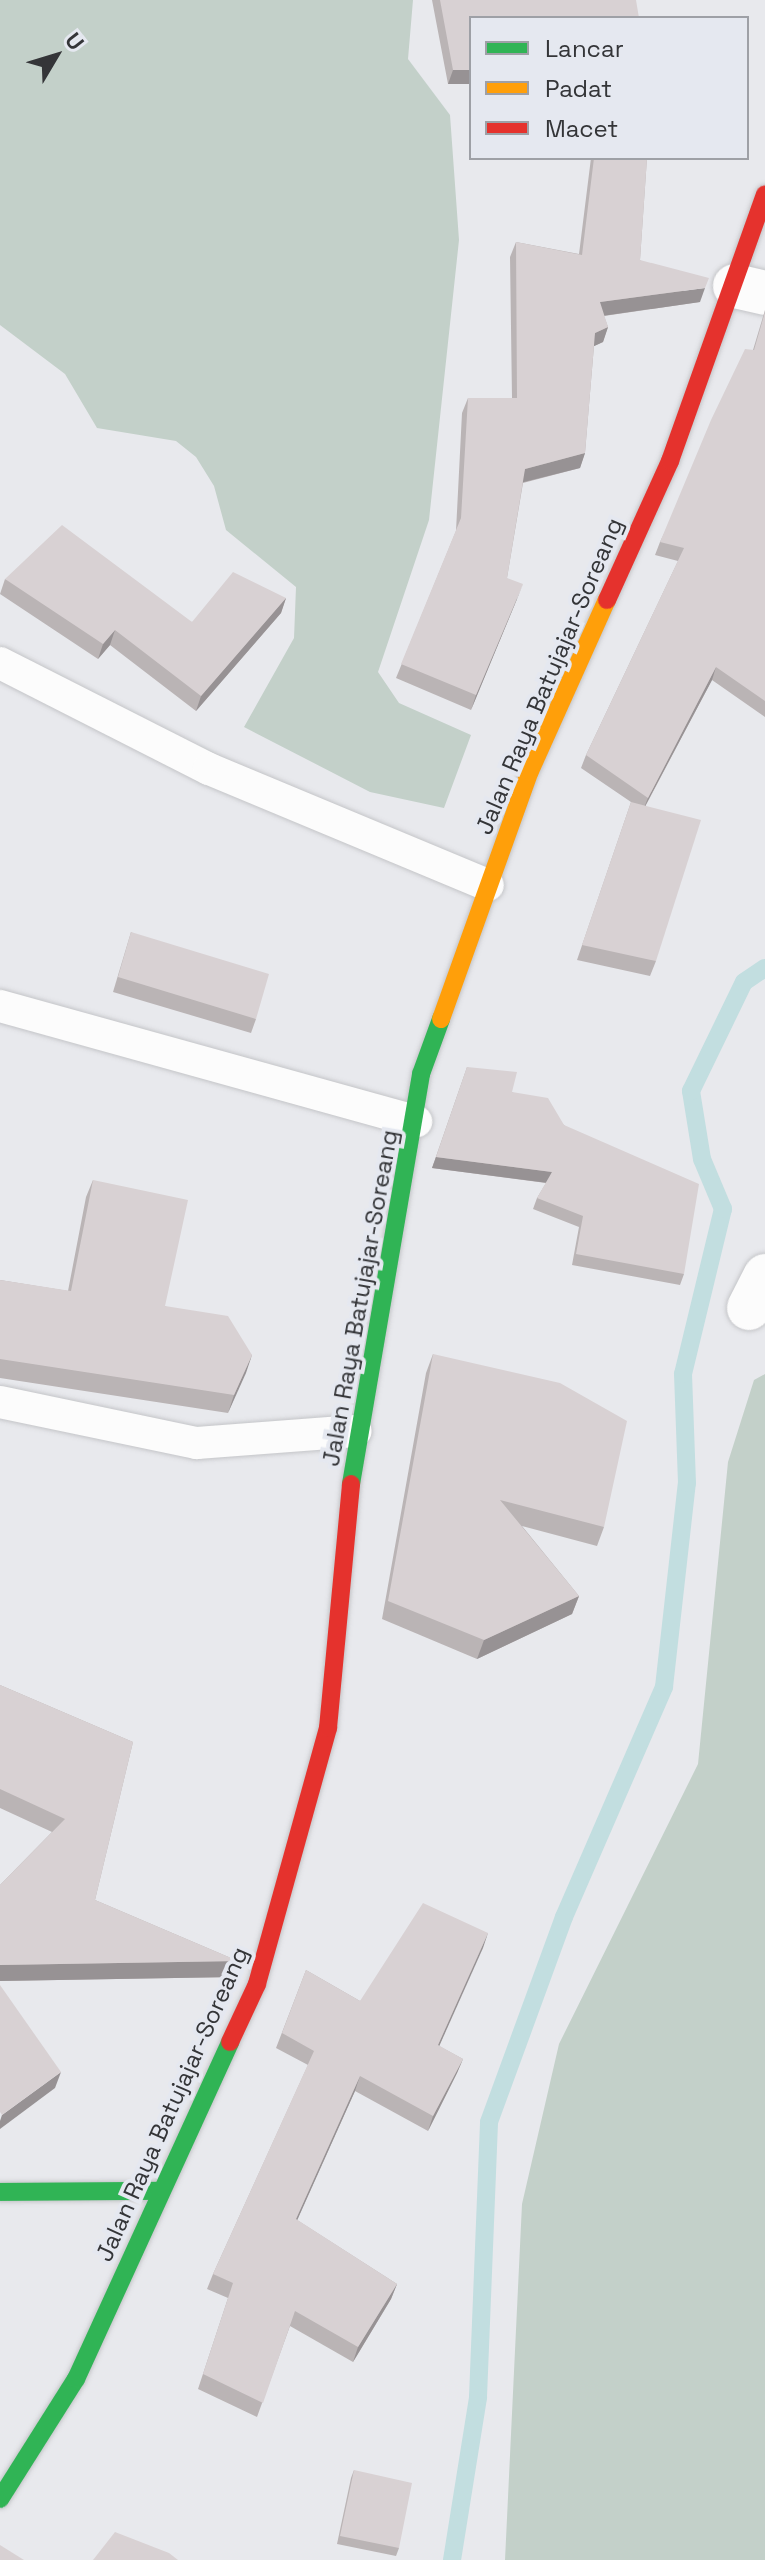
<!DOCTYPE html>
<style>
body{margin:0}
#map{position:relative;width:765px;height:2560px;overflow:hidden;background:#e8e9ed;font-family:"Space Grotesk",sans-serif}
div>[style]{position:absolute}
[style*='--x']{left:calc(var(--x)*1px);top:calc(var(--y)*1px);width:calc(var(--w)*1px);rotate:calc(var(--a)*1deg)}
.green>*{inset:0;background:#c3d0c9}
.stream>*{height:18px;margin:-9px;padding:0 9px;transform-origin:9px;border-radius:9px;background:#c2dee0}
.roads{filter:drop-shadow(0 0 2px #c4c5c8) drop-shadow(0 0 2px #c4c5c8)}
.lane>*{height:32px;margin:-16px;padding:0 16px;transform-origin:16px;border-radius:16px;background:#fcfcfc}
.street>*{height:44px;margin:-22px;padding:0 22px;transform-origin:22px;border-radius:22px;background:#fcfcfc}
.fast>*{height:18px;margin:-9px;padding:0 9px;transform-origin:9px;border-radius:9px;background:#30b455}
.slow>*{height:18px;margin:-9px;padding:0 9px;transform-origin:9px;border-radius:9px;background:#ff9f0a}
.jam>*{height:18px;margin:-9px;padding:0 9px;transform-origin:9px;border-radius:9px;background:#e5322d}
.wall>*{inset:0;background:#bab4b5}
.shaded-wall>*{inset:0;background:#979294}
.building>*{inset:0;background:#d8d1d3}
span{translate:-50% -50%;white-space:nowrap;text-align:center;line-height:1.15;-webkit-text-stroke:8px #e5e8f0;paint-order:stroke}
.street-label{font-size:24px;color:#343538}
.legend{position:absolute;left:469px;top:16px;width:280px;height:144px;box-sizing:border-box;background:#e5e8f0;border:2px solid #9ea0a6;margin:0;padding:10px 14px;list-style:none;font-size:24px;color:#343538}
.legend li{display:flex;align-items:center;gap:16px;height:40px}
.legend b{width:40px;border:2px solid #9ea0a6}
.north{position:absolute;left:16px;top:16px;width:80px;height:80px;-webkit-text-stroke:6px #e5e8f0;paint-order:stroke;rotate:52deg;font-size:22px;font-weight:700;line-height:32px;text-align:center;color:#343538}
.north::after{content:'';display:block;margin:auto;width:28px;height:36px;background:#343538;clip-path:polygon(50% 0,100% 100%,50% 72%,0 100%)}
</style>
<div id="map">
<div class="green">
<div style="clip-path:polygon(0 0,413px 0,408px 59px,450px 115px,459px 240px,429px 520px,378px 672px,399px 703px,471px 735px,444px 808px,370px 792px,244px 727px,294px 638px,296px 587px,226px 530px,214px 486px,196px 457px,176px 441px,97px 428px,65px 374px,0 325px)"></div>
<div style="clip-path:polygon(765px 1374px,765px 2560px,505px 2560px,522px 2204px,559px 2044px,698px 1764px,728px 1462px,754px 1380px)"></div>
</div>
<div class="stream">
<div style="--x:452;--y:2560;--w:165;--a:-80.9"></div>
<div style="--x:478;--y:2397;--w:275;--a:-87.7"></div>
<div style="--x:489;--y:2122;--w:218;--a:-69.9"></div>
<div style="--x:564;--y:1917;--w:251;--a:-66.5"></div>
<div style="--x:664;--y:1687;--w:205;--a:-83.6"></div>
<div style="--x:687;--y:1483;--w:109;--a:-92.1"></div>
<div style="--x:683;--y:1374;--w:170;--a:-76.4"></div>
<div style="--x:723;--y:1209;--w:54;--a:-112.8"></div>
<div style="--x:702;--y:1159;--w:69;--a:-99.2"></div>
<div style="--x:691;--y:1091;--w:121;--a:-64.1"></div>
<div style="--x:744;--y:982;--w:25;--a:-34"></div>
</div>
<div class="roads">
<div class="lane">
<div style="--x:0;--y:663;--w:234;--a:26.9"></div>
<div style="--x:209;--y:769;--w:302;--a:22.6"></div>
<div style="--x:0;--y:1006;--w:432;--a:15.5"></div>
<div style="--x:0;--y:1402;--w:201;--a:11.8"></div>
<div style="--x:197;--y:1443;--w:159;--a:-4.3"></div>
</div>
<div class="street">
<div style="--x:735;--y:286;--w:31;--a:13"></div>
<div style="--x:749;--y:1308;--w:36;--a:-63"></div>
</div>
<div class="fast">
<div style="--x:351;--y:1484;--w:416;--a:-80.3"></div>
<div style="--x:421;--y:1074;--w:59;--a:-70"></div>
<div style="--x:0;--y:2192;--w:158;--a:-0.4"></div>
<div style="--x:0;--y:2499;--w:142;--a:-57.7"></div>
<div style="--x:76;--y:2379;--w:371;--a:-65.4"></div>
</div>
<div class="slow">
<div style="--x:441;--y:1019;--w:263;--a:-70.3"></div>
<div style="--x:530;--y:771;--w:188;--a:-65.8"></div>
</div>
<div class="jam">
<div style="--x:607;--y:600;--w:153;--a:-65.6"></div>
<div style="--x:670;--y:461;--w:283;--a:-70.4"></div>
<div style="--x:230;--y:2042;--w:64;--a:-65"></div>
<div style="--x:257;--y:1984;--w:266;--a:-74.5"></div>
<div style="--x:328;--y:1728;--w:245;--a:-84.6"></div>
</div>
</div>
<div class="wall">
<div style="clip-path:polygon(432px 0,636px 0,471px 18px,471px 84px,448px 84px)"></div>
<div style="clip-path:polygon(591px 158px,647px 158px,640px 260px,700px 302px,604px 316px,608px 327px,603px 342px,594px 346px,585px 453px,580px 468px,523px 483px,507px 578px,517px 599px,471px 710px,396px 678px,456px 531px,462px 413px,468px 398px,512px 398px,510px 257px,516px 242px,579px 254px)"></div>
<div style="clip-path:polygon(765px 310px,765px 717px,712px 680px,646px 805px,656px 961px,650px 976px,577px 960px,631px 802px,581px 768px,586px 755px,678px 561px,655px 555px,660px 542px,753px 350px)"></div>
<div style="clip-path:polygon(5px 579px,192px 622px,286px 598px,281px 613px,196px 711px,110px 645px,98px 659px,0 594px)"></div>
<div style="clip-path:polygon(131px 932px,256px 1019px,251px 1033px,113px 992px)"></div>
<div style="clip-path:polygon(467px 1067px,512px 1092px,564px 1125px,684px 1274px,680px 1285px,572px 1265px,579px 1227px,533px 1209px,537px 1198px,546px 1183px,432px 1168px)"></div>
<div style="clip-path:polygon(93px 1180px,165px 1306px,252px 1355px,228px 1413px,0 1378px,0 1280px,68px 1291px,86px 1197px)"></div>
<div style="clip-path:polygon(433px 1354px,604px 1527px,597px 1546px,522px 1526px,579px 1596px,572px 1614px,477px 1659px,382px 1619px,426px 1373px)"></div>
<div style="clip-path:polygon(0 1685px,133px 1742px,95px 1900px,238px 1961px,233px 1977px,0 1981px,0 1885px,52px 1832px,0 1808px)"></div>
<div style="clip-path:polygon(488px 1933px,439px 2046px,463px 2059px,457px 2073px,428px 2131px,355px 2091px,297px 2220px,397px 2284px,391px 2299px,353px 2362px,290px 2326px,257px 2417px,198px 2389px,228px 2298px,207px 2289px,213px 2274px,308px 2065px,276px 2048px,306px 1970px,360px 2001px)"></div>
<div style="clip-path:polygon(354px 2470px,399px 2548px,396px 2556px,337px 2544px,351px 2478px)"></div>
</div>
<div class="shaded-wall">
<div style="clip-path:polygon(453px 70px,471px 70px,471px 84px,448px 84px)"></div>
<div style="clip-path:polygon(705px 288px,700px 302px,595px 317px,600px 302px)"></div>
<div style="clip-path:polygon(608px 327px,603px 342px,590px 348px,595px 333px)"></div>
<div style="clip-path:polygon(585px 453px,580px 468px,520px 483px,525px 469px)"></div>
<div style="clip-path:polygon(523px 584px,517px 599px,471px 710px,476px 695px)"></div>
<div style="clip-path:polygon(286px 598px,281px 613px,196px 711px,201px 696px)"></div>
<div style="clip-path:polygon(115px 630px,110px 645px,98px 659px,103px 644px)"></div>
<div style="clip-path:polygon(716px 667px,712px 680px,643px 810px,648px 798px)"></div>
<div style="clip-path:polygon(436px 1157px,552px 1172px,548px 1183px,432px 1168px)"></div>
<div style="clip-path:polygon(252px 1355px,246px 1373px,228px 1413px,234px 1395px)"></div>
<div style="clip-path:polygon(579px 1596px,572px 1614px,477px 1659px,484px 1640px)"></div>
<div style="clip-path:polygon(488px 1933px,483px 1948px,433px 2060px,438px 2045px)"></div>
<div style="clip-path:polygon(238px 1961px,233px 1977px,0 1981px,0 1965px)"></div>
<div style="clip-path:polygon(463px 2059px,457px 2073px,428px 2131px,433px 2116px)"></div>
<div style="clip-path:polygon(61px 2072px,55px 2088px,0 2129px,0 2121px,2px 2115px)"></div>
<div style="clip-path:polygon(360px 2076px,355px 2091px,291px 2234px,296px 2219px)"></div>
<div style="clip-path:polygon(397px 2284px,391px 2299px,353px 2362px,358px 2347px)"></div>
</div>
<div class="building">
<div style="clip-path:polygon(440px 0,636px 0,639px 18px,471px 18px,471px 70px,453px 70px)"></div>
<div style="clip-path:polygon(594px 158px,647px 158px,640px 260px,709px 278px,705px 288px,600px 302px,608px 327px,595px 333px,585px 453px,525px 469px,507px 578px,523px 584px,476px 695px,401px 664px,461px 518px,468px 398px,517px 398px,516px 242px,582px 255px)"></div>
<div style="clip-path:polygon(765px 312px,765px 701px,716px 667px,648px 798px,586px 755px,684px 548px,660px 542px,711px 420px,745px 349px,754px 350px)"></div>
<div style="clip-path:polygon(62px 525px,192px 622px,233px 572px,286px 598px,201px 696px,115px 630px,103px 644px,5px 579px)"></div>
<div style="clip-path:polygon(631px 802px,701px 820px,656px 961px,582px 945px)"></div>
<div style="clip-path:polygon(131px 932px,269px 974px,256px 1019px,118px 977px)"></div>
<div style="clip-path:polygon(467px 1067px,517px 1072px,512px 1092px,548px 1098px,564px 1125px,699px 1184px,684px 1274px,576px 1254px,583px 1216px,537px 1198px,552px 1172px,436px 1157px)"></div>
<div style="clip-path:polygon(93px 1180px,188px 1200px,165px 1306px,228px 1316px,252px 1355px,234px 1395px,0 1359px,0 1280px,71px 1291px)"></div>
<div style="clip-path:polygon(433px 1354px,560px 1383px,627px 1421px,604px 1527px,500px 1500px,579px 1596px,484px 1640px,388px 1601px)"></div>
<div style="clip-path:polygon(0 1685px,133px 1742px,95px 1900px,238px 1961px,0 1965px,0 1885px,65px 1819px,0 1789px)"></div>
<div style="clip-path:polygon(423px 1903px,488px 1933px,438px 2045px,463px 2059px,433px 2116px,360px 2076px,296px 2219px,397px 2284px,358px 2347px,295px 2311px,263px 2403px,203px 2374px,233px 2283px,213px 2274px,314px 2051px,282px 2033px,306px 1970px,360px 2001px)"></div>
<div style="clip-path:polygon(0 1985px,61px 2072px,2px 2115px,0 2112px)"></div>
<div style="clip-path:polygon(354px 2470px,412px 2483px,399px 2548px,340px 2536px)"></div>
<div style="clip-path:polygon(115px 2532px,169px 2553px,178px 2560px,93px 2560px)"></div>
<div style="clip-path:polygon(0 2545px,24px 2560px,0 2560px)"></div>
</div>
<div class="street-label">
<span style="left:549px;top:676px;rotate:-67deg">Jalan Raya Batujajar-Soreang</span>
<span style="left:360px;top:1298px;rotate:-80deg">Jalan Raya Batujajar-Soreang</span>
<span style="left:172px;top:2104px;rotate:-66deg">Jalan Raya Batujajar-Soreang</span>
</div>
<ul class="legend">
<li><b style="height:10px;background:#30b455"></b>Lancar</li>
<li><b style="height:10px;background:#ff9f0a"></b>Padat</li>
<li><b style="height:10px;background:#e5322d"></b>Macet</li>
</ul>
<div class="north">U</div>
</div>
